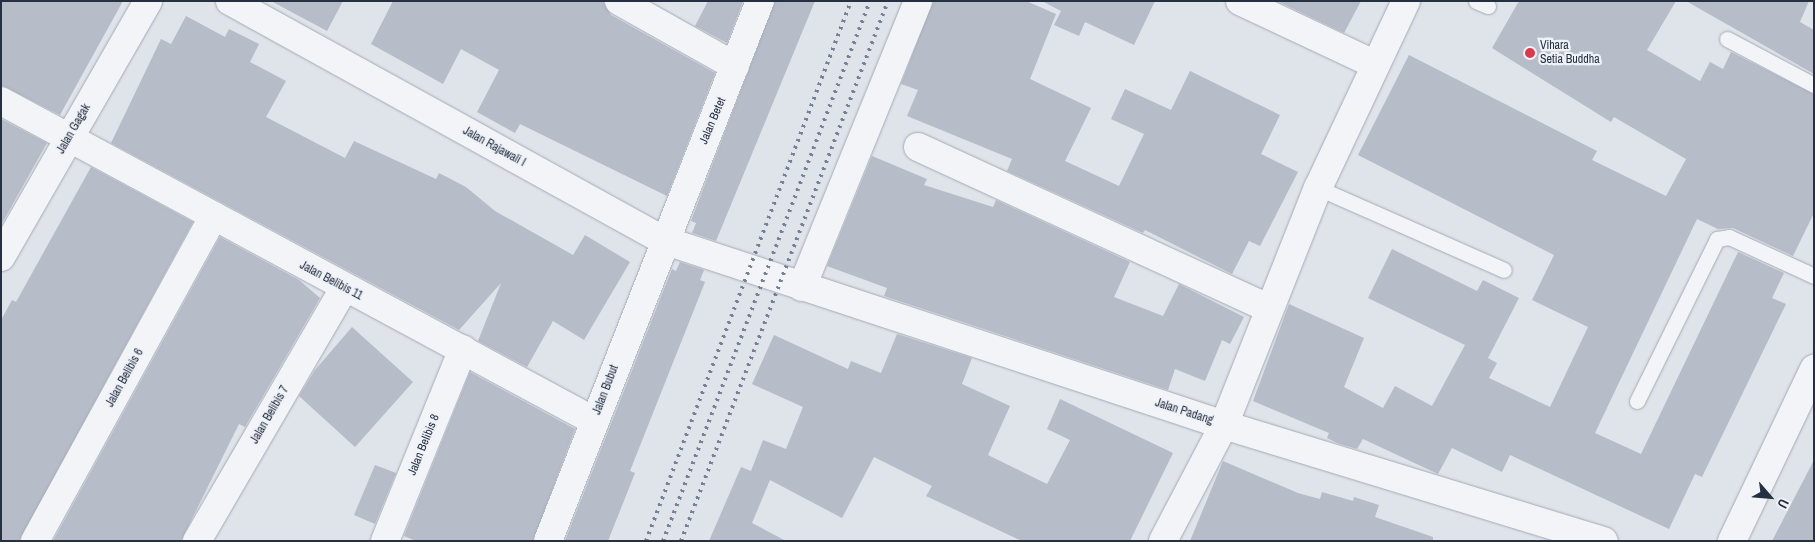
<!DOCTYPE html>
<style>
body{margin:0}
#map{position:relative;width:1815px;height:542px;overflow:hidden;background:#dfe3ea;font-family:"Archivo Narrow",sans-serif}
div>[style]{position:absolute}
[style*='--x']{left:calc(var(--x)*1px);top:calc(var(--y)*1px);width:calc(var(--w)*1px);rotate:calc(var(--a)*1deg)}
.building>*{inset:0;background:#b6bcc8}
.roads{filter:drop-shadow(0 0 1px #a4aab5) drop-shadow(0 0 1px #a4aab5)}
.service>*{height:15px;margin:-7.5px;padding:0 7.5px;transform-origin:7.5px;border-radius:7.5px;background:#f2f4f8}
.minor>*{height:28px;margin:-14px;padding:0 14px;transform-origin:14px;border-radius:14px;background:#f2f4f8}
.rail>*{height:4px;margin-top:-2px;transform-origin:0;background:repeating-linear-gradient(90deg,#778195 0 2.5px,transparent 0 7.5px)}
.dots>*{width:14px;height:14px;translate:-50% -50%;box-sizing:border-box;border:2px solid #eff2f7;border-radius:50%}
span{translate:-50% -50%;white-space:nowrap;text-align:center;line-height:1.15;-webkit-text-stroke:4.5px #eff2f7;paint-order:stroke}
.poi-label{font-size:12px;color:#263043}
.left{translate:0 -50%;text-align:left}
.street-label{font-size:12px;color:#263043}
.frame{position:absolute;inset:0;border:2px solid #263043;pointer-events:none}
.north{position:absolute;left:1745px;top:472px;width:50px;height:50px;-webkit-text-stroke:4px #eff2f7;paint-order:stroke;rotate:117deg;font-size:14px;font-weight:700;line-height:20px;text-align:center;color:#263043}
.north::after{content:'';display:block;margin:auto;width:18px;height:22px;background:#263043;clip-path:polygon(50% 0,100% 100%,50% 72%,0 100%)}
</style>
<div id="map">
<div class="building">
<div style="clip-path:polygon(1px 1px,123px 1px,60px 115px,1px 85px)"></div>
<div style="clip-path:polygon(271px 1px,343px 1px,327px 31px)"></div>
<div style="clip-path:polygon(393px 1px,603px 1px,611px 15px,715px 73px,667px 196px,520px 124px,515px 133px,477px 112px,499px 70px,461px 49px,443px 84px,371px 44px)"></div>
<div style="clip-path:polygon(708px 1px,743px 1px,727px 43px,695px 26px)"></div>
<div style="clip-path:polygon(775px 1px,815px 1px,716px 241px,692px 233px,696px 223px,691px 221px)"></div>
<div style="clip-path:polygon(933px 1px,1026px 1px,1056px 14px,1030px 79px,1091px 108px,1065px 161px,1119px 186px,1144px 134px,1111px 119px,1125px 89px,1171px 110px,1190px 71px,1280px 115px,1261px 154px,1298px 172px,1260px 246px,1249px 241px,1232px 274px,1145px 230px,1143px 233px,1007px 171px,1012px 159px,907px 116px,918px 90px,901px 84px)"></div>
<div style="clip-path:polygon(1042px 1px,1155px 1px,1134px 45px,1085px 22px,1079px 36px,1054px 25px,1061px 11px)"></div>
<div style="clip-path:polygon(1277px 1px,1361px 1px,1344px 33px)"></div>
<div style="clip-path:polygon(1519px 1px,1676px 1px,1647px 50px,1700px 81px,1710px 62px,1723px 69px,1731px 52px,1814px 94px,1814px 213px,1793px 256px,1733px 228px,1718px 229px,1697px 219px,1595px 433px,1641px 454px,1738px 252px,1784px 273px,1772px 298px,1786px 304px,1702px 477px,1695px 474px,1669px 529px,1510px 455px,1502px 472px,1452px 448px,1438px 474px,1363px 439px,1357px 449px,1337px 443px,1327px 438px,1329px 433px,1253px 401px,1289px 304px,1364px 338px,1344px 387px,1383px 408px,1395px 386px,1432px 406px,1465px 345px,1368px 298px,1392px 249px,1477px 291px,1483px 280px,1519px 298px,1488px 358px,1497px 363px,1489px 378px,1550px 407px,1588px 327px,1532px 300px,1554px 255px,1358px 155px,1409px 55px,1597px 151px,1592px 160px,1666px 196px,1686px 159px,1614px 117px,1611px 122px,1492px 48px)"></div>
<div style="clip-path:polygon(1686px 1px,1809px 1px,1800px 22px,1814px 30px,1814px 74px)"></div>
<div style="clip-path:polygon(186px 16px,225px 37px,229px 29px,259px 44px,250px 62px,286px 81px,266px 117px,345px 158px,354px 141px,436px 179px,439px 173px,466px 187px,495px 211px,573px 255px,585px 235px,630px 262px,584px 340px,553px 321px,527px 367px,478px 341px,501px 283px,459px 330px,111px 143px,161px 39px,171px 44px)"></div>
<div style="clip-path:polygon(1px 119px,47px 143px,1px 225px)"></div>
<div style="clip-path:polygon(872px 156px,927px 179px,924px 185px,993px 207px,996px 200px,1130px 262px,1114px 297px,1163px 316px,1179px 284px,1244px 317px,1230px 344px,1222px 340px,1205px 381px,1175px 369px,1168px 390px,884px 296px,887px 288px,827px 266px)"></div>
<div style="clip-path:polygon(91px 167px,193px 222px,19px 541px,1px 541px,1px 320px,12px 300px,16px 302px)"></div>
<div style="clip-path:polygon(220px 237px,299px 280px,320px 298px,245px 427px,239px 424px,181px 541px,53px 541px)"></div>
<div style="clip-path:polygon(680px 262px,704px 270px,700px 280px,705px 282px,630px 471px,635px 473px,608px 541px,565px 541px,672px 269px,676px 271px)"></div>
<div style="clip-path:polygon(352px 327px,413px 382px,355px 447px,299px 396px,315px 370px)"></div>
<div style="clip-path:polygon(897px 334px,972px 358px,962px 384px,1010px 406px,988px 455px,1047px 484px,1070px 440px,1047px 429px,1060px 399px,1173px 453px,1130px 541px,1022px 541px,926px 496px,932px 486px,874px 457px,842px 518px,770px 480px,752px 523px,786px 541px,709px 541px,741px 467px,751px 471px,763px 440px,786px 449px,803px 407px,752px 384px,774px 335px,848px 369px,851px 361px,881px 373px)"></div>
<div style="clip-path:polygon(470px 372px,575px 429px,533px 541px,416px 541px,404px 536px)"></div>
<div style="clip-path:polygon(1814px 460px,1814px 541px,1772px 541px)"></div>
<div style="clip-path:polygon(1223px 461px,1298px 493px,1320px 499px,1322px 492px,1353px 501px,1354px 497px,1379px 505px,1375px 517px,1433px 537px,1433px 541px,1190px 541px)"></div>
<div style="clip-path:polygon(375px 465px,396px 473px,375px 524px,354px 515px)"></div>
</div>
<div class="roads">
<div class="service">
<div style="--x:1476;--y:1;--w:13;--a:23"></div>
<div style="--x:1727;--y:39;--w:98;--a:27.9"></div>
<div style="--x:1318;--y:188;--w:203;--a:23.8"></div>
<div style="--x:1637;--y:401;--w:181;--a:-63.7"></div>
<div style="--x:1717;--y:239;--w:12;--a:-9"></div>
<div style="--x:1729;--y:237;--w:94;--a:24.6"></div>
</div>
<div class="minor">
<div style="--x:230;--y:1;--w:495;--a:28.9"></div>
<div style="--x:663;--y:240;--w:591;--a:18.25"></div>
<div style="--x:1224;--y:425;--w:397;--a:17"></div>
<div style="--x:619;--y:1;--w:133;--a:29.3"></div>
<div style="--x:1240;--y:1;--w:150;--a:25.2"></div>
<div style="--x:1;--y:101;--w:674;--a:28.35"></div>
<div style="--x:918;--y:147;--w:387;--a:24.7"></div>
<div style="--x:1;--y:257;--w:295;--a:-60.1"></div>
<div style="--x:802;--y:287;--w:309;--a:-67.9"></div>
<div style="--x:35;--y:541;--w:371;--a:-61.2"></div>
<div style="--x:197;--y:541;--w:293;--a:-59.8"></div>
<div style="--x:385;--y:541;--w:207;--a:-67.9"></div>
<div style="--x:548;--y:541;--w:580;--a:-68.57"></div>
<div style="--x:1163;--y:541;--w:131;--a:-62.3"></div>
<div style="--x:1224;--y:425;--w:255;--a:-68.4"></div>
<div style="--x:1318;--y:188;--w:207;--a:-64.8"></div>
<div style="--x:1732;--y:541;--w:191;--a:-64.5"></div>
</div>
</div>
<div class="rail">
<div style="--x:646;--y:541;--w:578;--a:-69.21"></div>
<div style="--x:663;--y:541;--w:578;--a:-69.03"></div>
<div style="--x:681;--y:541;--w:578;--a:-69.03"></div>
</div>
<div class="dots">
<div style="left:1530px;top:53px;background:#db384c"></div>
</div>
<div class="poi-label">
<span class="left" style="left:1540px;top:53px">Vihara<br>Setia Buddha</span>
</div>
<div class="street-label">
<span style="left:713px;top:121px;rotate:-67deg">Jalan Betet</span>
<span style="left:74px;top:129px;rotate:-60deg">Jalan Gagak</span>
<span style="left:494px;top:147px;rotate:29deg">Jalan Rajawali I</span>
<span style="left:331px;top:281px;rotate:28deg">Jalan Belibis 11</span>
<span style="left:125px;top:378px;rotate:-61deg">Jalan Belibis 6</span>
<span style="left:606px;top:390px;rotate:-69deg">Jalan Bubut</span>
<span style="left:1184px;top:412px;rotate:18deg">Jalan Padang</span>
<span style="left:270px;top:415px;rotate:-60deg">Jalan Belibis 7</span>
<span style="left:424px;top:445px;rotate:-68deg">Jalan Belibis 8</span>
</div>
<div class="frame"></div>
<div class="north">U</div>
</div>
